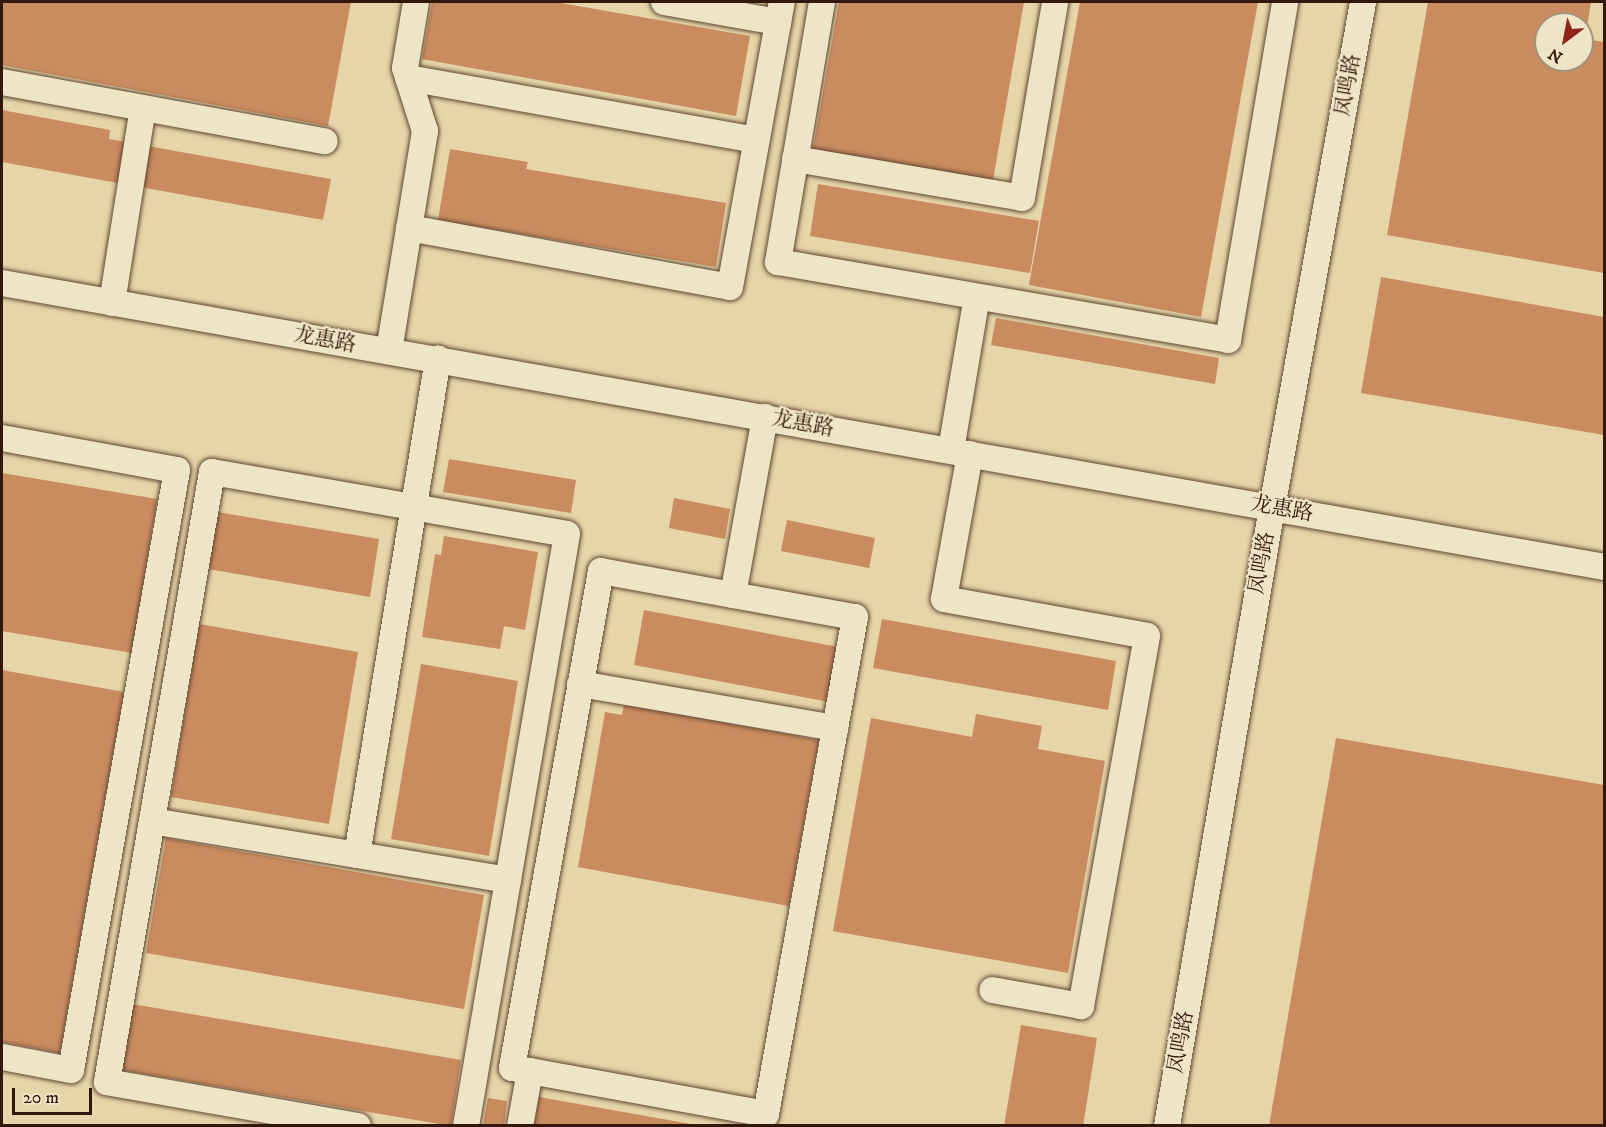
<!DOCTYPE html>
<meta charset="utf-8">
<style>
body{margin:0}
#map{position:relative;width:1606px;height:1127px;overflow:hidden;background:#e5d5a8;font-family:"IM FELL DW Pica","Noto Serif SC",serif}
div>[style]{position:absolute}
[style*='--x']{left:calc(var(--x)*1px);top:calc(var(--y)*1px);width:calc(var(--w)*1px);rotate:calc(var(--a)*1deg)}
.building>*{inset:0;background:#ca8b5f}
.roads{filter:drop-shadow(0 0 2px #5f4633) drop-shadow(0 0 2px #5f4633)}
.minor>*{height:26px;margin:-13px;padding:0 13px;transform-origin:13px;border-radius:13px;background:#eee4c6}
span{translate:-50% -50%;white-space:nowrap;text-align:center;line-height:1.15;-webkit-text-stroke:4.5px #eee4c6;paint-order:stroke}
.street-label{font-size:21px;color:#32170c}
.frame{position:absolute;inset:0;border:3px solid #32170c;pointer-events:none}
.north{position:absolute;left:1534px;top:12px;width:60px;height:60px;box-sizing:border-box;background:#eee4c6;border:2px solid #a3927c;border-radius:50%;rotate:212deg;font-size:16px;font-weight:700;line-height:24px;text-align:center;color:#32170c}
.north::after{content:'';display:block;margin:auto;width:21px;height:27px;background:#8f2418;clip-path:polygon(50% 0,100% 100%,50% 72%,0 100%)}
.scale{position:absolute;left:12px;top:1088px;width:80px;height:27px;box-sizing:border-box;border:3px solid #32170c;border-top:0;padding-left:8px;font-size:18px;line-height:21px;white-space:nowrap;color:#32170c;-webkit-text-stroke:4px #eee4c6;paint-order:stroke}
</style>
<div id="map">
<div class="building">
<div style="clip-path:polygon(2px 2px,351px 2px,328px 126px,2px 65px)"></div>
<div style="clip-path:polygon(432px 2px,555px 2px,750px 36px,736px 116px,422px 59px)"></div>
<div style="clip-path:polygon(839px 2px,1024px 2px,993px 180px,813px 149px)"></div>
<div style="clip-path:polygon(1080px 2px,1258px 2px,1201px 317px,1029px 285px)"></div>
<div style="clip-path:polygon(evenodd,1428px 2px,1591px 2px,1585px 39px,1604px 42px,1604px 273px,1387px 235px,1428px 2px,1546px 24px,1582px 24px,1582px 60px,1546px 60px,1546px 24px)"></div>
<div style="clip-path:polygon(2px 110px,110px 130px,109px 139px,331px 179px,323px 220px,2px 162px)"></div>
<div style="clip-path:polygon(450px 149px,528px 162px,526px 169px,726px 203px,716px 267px,438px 220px)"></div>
<div style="clip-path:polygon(818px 184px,1039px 221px,1030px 273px,810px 236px)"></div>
<div style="clip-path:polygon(1381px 277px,1604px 317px,1604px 435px,1361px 393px)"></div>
<div style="clip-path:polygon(996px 318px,1219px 358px,1215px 384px,991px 345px)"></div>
<div style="clip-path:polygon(449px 459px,576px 480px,571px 513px,443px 492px)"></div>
<div style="clip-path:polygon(2px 473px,157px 499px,132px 653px,2px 631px)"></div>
<div style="clip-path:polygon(674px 498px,730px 509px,725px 539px,669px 528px)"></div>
<div style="clip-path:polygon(217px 512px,379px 539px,370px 597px,208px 569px)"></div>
<div style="clip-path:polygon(787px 520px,875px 538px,869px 568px,781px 551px)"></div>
<div style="clip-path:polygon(444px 536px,538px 552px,525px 630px,504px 626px,500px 649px,422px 637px,435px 554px,441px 555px)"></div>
<div style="clip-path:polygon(644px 610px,844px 648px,834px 703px,634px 665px)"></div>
<div style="clip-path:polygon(882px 619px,1116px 661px,1108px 710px,873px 668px)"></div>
<div style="clip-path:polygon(199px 624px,358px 652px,329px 824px,171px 797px)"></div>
<div style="clip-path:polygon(421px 664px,518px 681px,489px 856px,391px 839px)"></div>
<div style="clip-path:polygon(2px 670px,124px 692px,60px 1053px,2px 1042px)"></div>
<div style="clip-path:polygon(624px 704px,819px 740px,789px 906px,578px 867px,605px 712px,622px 715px)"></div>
<div style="clip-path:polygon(976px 714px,1042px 726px,1038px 749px,1105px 761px,1068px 973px,833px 931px,871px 718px,972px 737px)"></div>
<div style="clip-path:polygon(1336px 738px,1604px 785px,1604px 1126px,1269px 1126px)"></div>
<div style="clip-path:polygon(166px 838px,484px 895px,464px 1009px,146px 953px)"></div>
<div style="clip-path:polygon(132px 1004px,461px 1060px,451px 1126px,121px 1070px)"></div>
<div style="clip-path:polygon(1021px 1025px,1097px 1038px,1083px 1126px,1004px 1126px)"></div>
<div style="clip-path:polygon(539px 1097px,691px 1124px,691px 1126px,534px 1126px)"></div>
<div style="clip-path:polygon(488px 1098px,507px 1101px,504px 1126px,483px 1126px)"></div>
</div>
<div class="roads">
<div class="minor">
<div style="--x:664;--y:2;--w:116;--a:10"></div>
<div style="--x:822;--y:2;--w:264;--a:99.6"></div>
<div style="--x:778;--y:262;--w:457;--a:9.8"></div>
<div style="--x:1228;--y:340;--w:343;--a:-80.4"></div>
<div style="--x:408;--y:78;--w:354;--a:10.1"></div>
<div style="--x:2;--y:82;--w:328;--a:10.4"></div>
<div style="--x:795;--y:159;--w:230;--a:9.7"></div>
<div style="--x:1022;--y:198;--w:199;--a:-80.4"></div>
<div style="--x:409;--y:228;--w:326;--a:10.4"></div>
<div style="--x:730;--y:287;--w:290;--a:-79.7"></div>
<div style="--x:2;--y:283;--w:1627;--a:10.05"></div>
<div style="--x:112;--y:303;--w:197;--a:-81"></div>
<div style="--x:389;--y:351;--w:223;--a:-80.7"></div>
<div style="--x:425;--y:131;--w:66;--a:-107.6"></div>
<div style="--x:405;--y:68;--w:67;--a:-80.5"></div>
<div style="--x:2;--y:438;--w:178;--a:10.4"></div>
<div style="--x:177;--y:470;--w:609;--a:100.02"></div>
<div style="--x:71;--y:1070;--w:70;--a:-169.3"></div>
<div style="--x:951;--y:450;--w:155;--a:-80.4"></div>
<div style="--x:970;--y:454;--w:147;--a:100.2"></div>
<div style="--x:944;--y:599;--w:206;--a:10.3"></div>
<div style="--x:1147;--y:636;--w:376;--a:100.1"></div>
<div style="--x:1081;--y:1006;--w:90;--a:-169.8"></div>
<div style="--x:601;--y:571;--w:258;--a:10.3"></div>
<div style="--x:855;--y:617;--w:505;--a:100.15"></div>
<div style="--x:766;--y:1114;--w:258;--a:-169.7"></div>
<div style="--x:512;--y:1068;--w:505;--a:-79.85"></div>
<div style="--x:733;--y:595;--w:181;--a:-79.8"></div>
<div style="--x:580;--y:684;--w:259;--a:9.8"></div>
<div style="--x:152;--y:821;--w:361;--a:9.4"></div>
<div style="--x:357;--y:855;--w:503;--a:-80.73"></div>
<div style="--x:358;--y:1126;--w:255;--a:-170.1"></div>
<div style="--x:107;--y:1082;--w:619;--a:-80.23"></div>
<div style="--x:212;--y:472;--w:360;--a:9.9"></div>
<div style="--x:567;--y:534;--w:601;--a:99.68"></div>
<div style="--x:520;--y:1126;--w:56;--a:-79.7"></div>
<div style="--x:1167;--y:1126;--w:627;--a:-80.36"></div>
<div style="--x:1272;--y:508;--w:514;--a:-79.8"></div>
</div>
</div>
<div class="street-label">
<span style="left:1348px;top:85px;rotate:-80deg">凤鸣路</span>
<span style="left:325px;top:340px;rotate:10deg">龙惠路</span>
<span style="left:803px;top:424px;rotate:10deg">龙惠路</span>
<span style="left:1282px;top:509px;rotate:10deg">龙惠路</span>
<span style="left:1262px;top:563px;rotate:-80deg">凤鸣路</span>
<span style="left:1181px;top:1042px;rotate:-80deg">凤鸣路</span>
</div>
<div class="frame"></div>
<div class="north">N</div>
<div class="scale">20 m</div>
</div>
